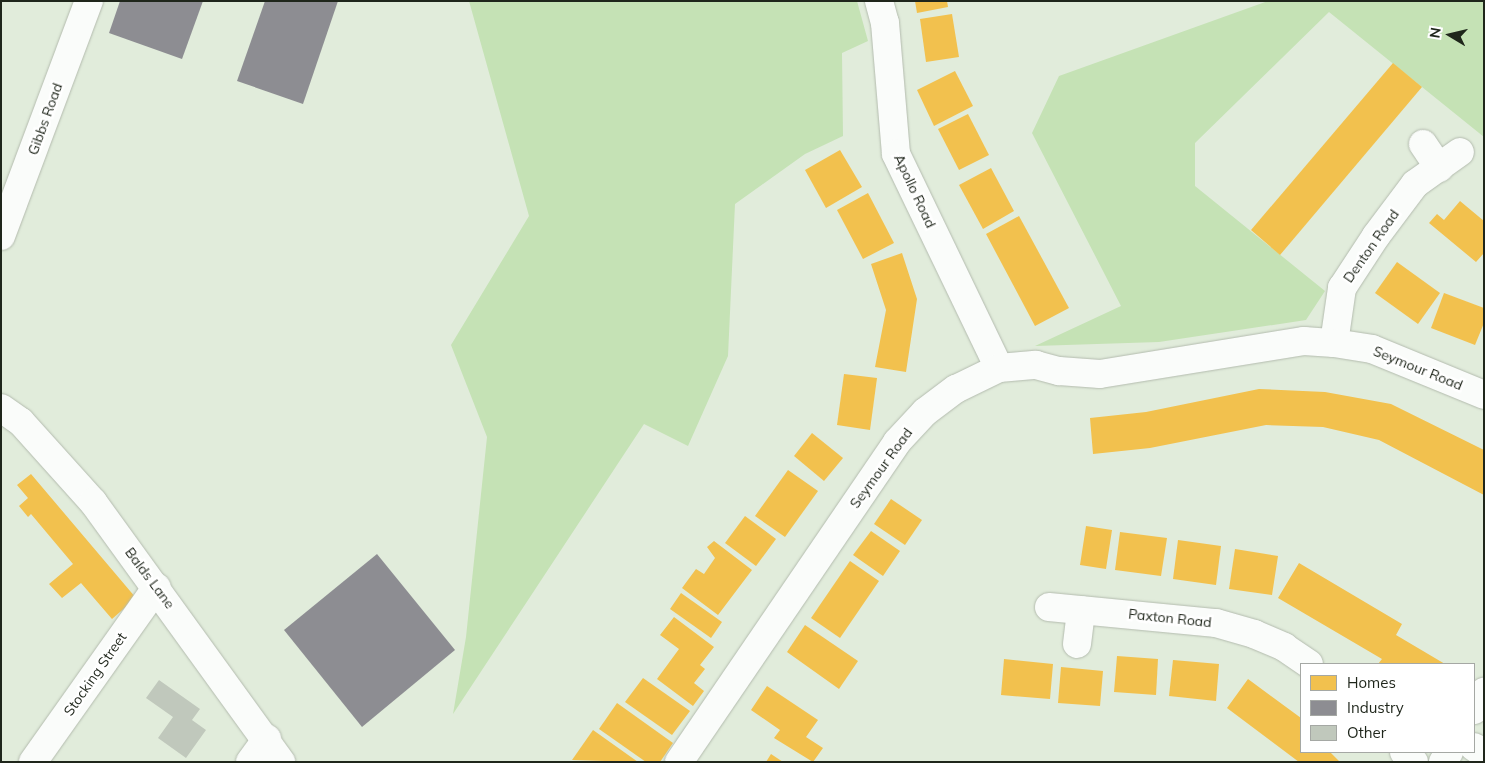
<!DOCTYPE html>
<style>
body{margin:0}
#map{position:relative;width:1485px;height:763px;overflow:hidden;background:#e1ecdb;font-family:Mulish,sans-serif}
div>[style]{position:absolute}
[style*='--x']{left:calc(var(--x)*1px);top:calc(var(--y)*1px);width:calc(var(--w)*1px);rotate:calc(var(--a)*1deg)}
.green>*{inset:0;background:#c5e2b5}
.homes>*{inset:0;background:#f2c14e}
.industry>*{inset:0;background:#8d8d92}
.building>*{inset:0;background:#c0c8bc}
.roads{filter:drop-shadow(0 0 1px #b3bbae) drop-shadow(0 0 1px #b3bbae)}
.minor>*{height:28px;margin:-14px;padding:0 14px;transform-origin:14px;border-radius:14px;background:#fafcfa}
.tertiary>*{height:28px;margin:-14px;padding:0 14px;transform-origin:14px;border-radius:14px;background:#fafcfa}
span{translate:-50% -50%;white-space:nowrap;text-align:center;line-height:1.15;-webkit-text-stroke:5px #fff;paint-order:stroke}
.street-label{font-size:14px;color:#1f261b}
.frame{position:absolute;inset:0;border:2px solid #1f261b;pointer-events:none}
.legend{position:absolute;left:1300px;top:663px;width:175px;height:90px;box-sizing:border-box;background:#fff;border:1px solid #a5a8a4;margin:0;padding:6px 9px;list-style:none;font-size:15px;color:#1f261b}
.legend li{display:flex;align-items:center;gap:10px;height:25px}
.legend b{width:25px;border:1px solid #a5a8a4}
.north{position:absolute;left:1425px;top:10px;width:50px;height:50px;-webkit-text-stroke:4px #fff;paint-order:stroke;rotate:279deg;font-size:14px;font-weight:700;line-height:20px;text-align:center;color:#1f261b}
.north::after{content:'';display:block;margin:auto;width:18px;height:22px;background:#1f261b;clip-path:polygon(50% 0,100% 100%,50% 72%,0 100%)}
</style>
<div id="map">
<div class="green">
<div style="clip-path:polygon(469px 1px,857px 1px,868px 41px,842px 53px,843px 136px,805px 154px,735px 204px,728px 356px,688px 446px,644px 424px,453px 714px,466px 637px,487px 437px,451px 345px,529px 216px)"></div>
<div style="clip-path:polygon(1268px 1px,1484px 1px,1484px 137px,1329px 12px,1195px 143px,1195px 186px,1325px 291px,1306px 320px,1159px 342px,1035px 346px,1121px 306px,1032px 133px,1059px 76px)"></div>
</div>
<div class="homes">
<div style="clip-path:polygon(915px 1px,947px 1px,948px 7px,917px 13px)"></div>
<div style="clip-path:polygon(952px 14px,959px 57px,926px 62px,920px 19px)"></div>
<div style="clip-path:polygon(1393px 63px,1422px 87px,1280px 255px,1251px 230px)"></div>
<div style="clip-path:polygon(955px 71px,973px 106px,934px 126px,917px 90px)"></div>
<div style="clip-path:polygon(968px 114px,989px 155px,959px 170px,938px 129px)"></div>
<div style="clip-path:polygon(840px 150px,862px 187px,826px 208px,805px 170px)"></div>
<div style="clip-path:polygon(991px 168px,1014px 211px,983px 229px,959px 185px)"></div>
<div style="clip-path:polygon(868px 193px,894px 243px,863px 259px,837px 210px)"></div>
<div style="clip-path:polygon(1460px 201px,1484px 221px,1484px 253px,1476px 262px,1429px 223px,1437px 214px,1444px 220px)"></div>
<div style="clip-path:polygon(1019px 216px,1069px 308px,1035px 326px,986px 234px)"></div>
<div style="clip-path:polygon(902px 253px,917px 299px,906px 372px,875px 367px,886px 310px,871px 264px)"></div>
<div style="clip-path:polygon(1397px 262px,1440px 293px,1418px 324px,1375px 293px)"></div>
<div style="clip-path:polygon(1444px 293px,1484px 308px,1484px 323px,1475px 345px,1431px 328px)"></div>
<div style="clip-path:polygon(844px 374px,877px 378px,870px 430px,837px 425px)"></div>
<div style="clip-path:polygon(1259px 389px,1325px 392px,1391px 404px,1484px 450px,1484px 495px,1379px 440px,1323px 427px,1266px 425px,1150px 448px,1093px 454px,1090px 418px,1146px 412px)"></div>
<div style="clip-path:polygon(812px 433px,843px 458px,824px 481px,794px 456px)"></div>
<div style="clip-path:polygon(788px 470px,818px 491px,785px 537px,755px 516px)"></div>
<div style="clip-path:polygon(31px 474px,136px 598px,112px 619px,81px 583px,62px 598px,49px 584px,73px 564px,31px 514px,28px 517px,19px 506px,28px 498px,17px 485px)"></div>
<div style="clip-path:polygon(891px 499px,922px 520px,905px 545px,874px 524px)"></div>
<div style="clip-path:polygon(745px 516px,776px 539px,756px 566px,725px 543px)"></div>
<div style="clip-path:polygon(1086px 526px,1112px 530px,1106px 569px,1080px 565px)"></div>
<div style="clip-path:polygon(871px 531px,900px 551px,883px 576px,853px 555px)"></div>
<div style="clip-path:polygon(1120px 532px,1167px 538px,1161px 576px,1115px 570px)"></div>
<div style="clip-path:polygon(1178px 540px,1221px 546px,1216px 585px,1173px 579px)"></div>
<div style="clip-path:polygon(714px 541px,752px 570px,718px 615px,682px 588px,696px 569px,704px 574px,715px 558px,707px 547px)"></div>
<div style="clip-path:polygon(1235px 549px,1278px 556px,1272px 595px,1229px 589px)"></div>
<div style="clip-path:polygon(850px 561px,879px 581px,840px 638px,811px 618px)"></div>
<div style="clip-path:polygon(1299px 563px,1402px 624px,1396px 635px,1445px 664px,1378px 664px,1382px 659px,1278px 598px)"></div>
<div style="clip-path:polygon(681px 593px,722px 622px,711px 638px,670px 609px)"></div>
<div style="clip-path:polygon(674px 617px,714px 647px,700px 665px,705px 669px,694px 683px,704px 691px,693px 706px,657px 679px,679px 649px,660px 635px)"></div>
<div style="clip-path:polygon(805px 625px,858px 661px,839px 689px,787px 652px)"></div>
<div style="clip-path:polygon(1117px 656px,1158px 659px,1156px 695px,1114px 692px)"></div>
<div style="clip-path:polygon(1004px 659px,1053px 664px,1050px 699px,1001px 695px)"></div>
<div style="clip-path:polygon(1173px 660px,1219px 664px,1216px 701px,1169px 696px)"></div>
<div style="clip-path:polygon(1061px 667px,1103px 671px,1100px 706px,1058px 703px)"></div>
<div style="clip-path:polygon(643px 678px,690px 711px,672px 735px,625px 702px)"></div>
<div style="clip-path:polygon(1248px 679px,1301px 718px,1301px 752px,1330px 752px,1340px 762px,1299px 762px,1227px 708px)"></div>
<div style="clip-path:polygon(767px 686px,818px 720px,806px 737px,823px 748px,813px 762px,774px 738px,780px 730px,751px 710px)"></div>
<div style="clip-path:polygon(617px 703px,673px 743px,660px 762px,646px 762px,599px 729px)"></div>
<div style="clip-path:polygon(593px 730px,638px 762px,572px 760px)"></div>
<div style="clip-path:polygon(771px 754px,783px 762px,766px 762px)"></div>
</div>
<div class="industry">
<div style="clip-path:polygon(120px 1px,203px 1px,182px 59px,109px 33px)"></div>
<div style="clip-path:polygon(265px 1px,338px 1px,303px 104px,237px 81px)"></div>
<div style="clip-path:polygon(377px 554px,455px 650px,362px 727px,284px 630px)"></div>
</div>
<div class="building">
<div style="clip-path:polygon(159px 680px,200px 709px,192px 720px,206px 730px,186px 758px,158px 738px,173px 717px,146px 698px)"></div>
</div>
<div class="roads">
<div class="minor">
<div style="--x:879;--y:1;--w:23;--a:75"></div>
<div style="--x:885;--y:23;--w:131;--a:85.2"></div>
<div style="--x:896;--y:154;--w:237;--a:64.3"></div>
<div style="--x:1423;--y:144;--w:29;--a:56"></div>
<div style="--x:1;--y:236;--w:251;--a:-69.5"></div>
<div style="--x:1334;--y:343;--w:56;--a:-81.7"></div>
<div style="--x:1342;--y:288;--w:62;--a:-56.8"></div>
<div style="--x:1376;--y:236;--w:65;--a:-53.1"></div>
<div style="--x:1415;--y:184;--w:55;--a:-35.4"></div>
<div style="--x:1049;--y:607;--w:168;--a:5.5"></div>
<div style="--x:1216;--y:623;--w:40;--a:16"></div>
<div style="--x:1254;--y:634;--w:33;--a:23"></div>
<div style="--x:1284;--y:647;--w:30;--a:34"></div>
<div style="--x:1077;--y:644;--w:34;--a:-83"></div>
<div style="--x:1474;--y:710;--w:21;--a:-61"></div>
<div style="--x:1474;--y:747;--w:12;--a:35"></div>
<div style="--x:1404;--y:752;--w:14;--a:45"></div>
<div style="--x:33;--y:762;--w:214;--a:-54.7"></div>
<div style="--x:250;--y:762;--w:29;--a:-54"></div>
<div style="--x:679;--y:762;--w:387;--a:-55.7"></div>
<div style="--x:897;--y:442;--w:41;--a:-47"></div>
<div style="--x:925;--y:412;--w:39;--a:-37"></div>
<div style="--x:956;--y:389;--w:48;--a:-26"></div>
<div style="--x:999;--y:368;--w:37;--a:-5"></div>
<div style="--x:1036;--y:365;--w:24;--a:15"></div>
<div style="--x:1059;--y:371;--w:41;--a:4.2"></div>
<div style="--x:1100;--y:374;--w:207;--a:-9.2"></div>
<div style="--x:1304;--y:341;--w:30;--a:4"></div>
<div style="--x:1334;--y:343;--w:38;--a:9"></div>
<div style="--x:1372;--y:349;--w:121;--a:22.3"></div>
<div style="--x:1443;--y:762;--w:12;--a:-59"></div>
</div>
<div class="tertiary">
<div style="--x:1;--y:408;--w:24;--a:35"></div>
<div style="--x:21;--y:422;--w:108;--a:48"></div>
<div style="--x:93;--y:502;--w:321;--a:54.1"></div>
</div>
</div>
<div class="street-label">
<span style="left:45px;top:119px;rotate:-70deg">Gibbs Road</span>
<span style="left:915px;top:191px;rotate:65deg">Apollo Road</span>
<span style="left:1371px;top:246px;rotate:-55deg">Denton Road</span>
<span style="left:1418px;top:368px;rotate:22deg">Seymour Road</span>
<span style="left:881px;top:468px;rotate:-54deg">Seymour Road</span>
<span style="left:150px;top:578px;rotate:53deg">Balds Lane</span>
<span style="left:1170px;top:618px;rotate:6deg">Paxton Road</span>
<span style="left:95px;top:674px;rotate:-55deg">Stocking Street</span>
</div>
<div class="frame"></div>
<ul class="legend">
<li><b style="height:14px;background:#f2c14e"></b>Homes</li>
<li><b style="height:14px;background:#8d8d92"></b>Industry</li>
<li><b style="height:14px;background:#c0c8bc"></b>Other</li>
</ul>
<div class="north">N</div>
</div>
